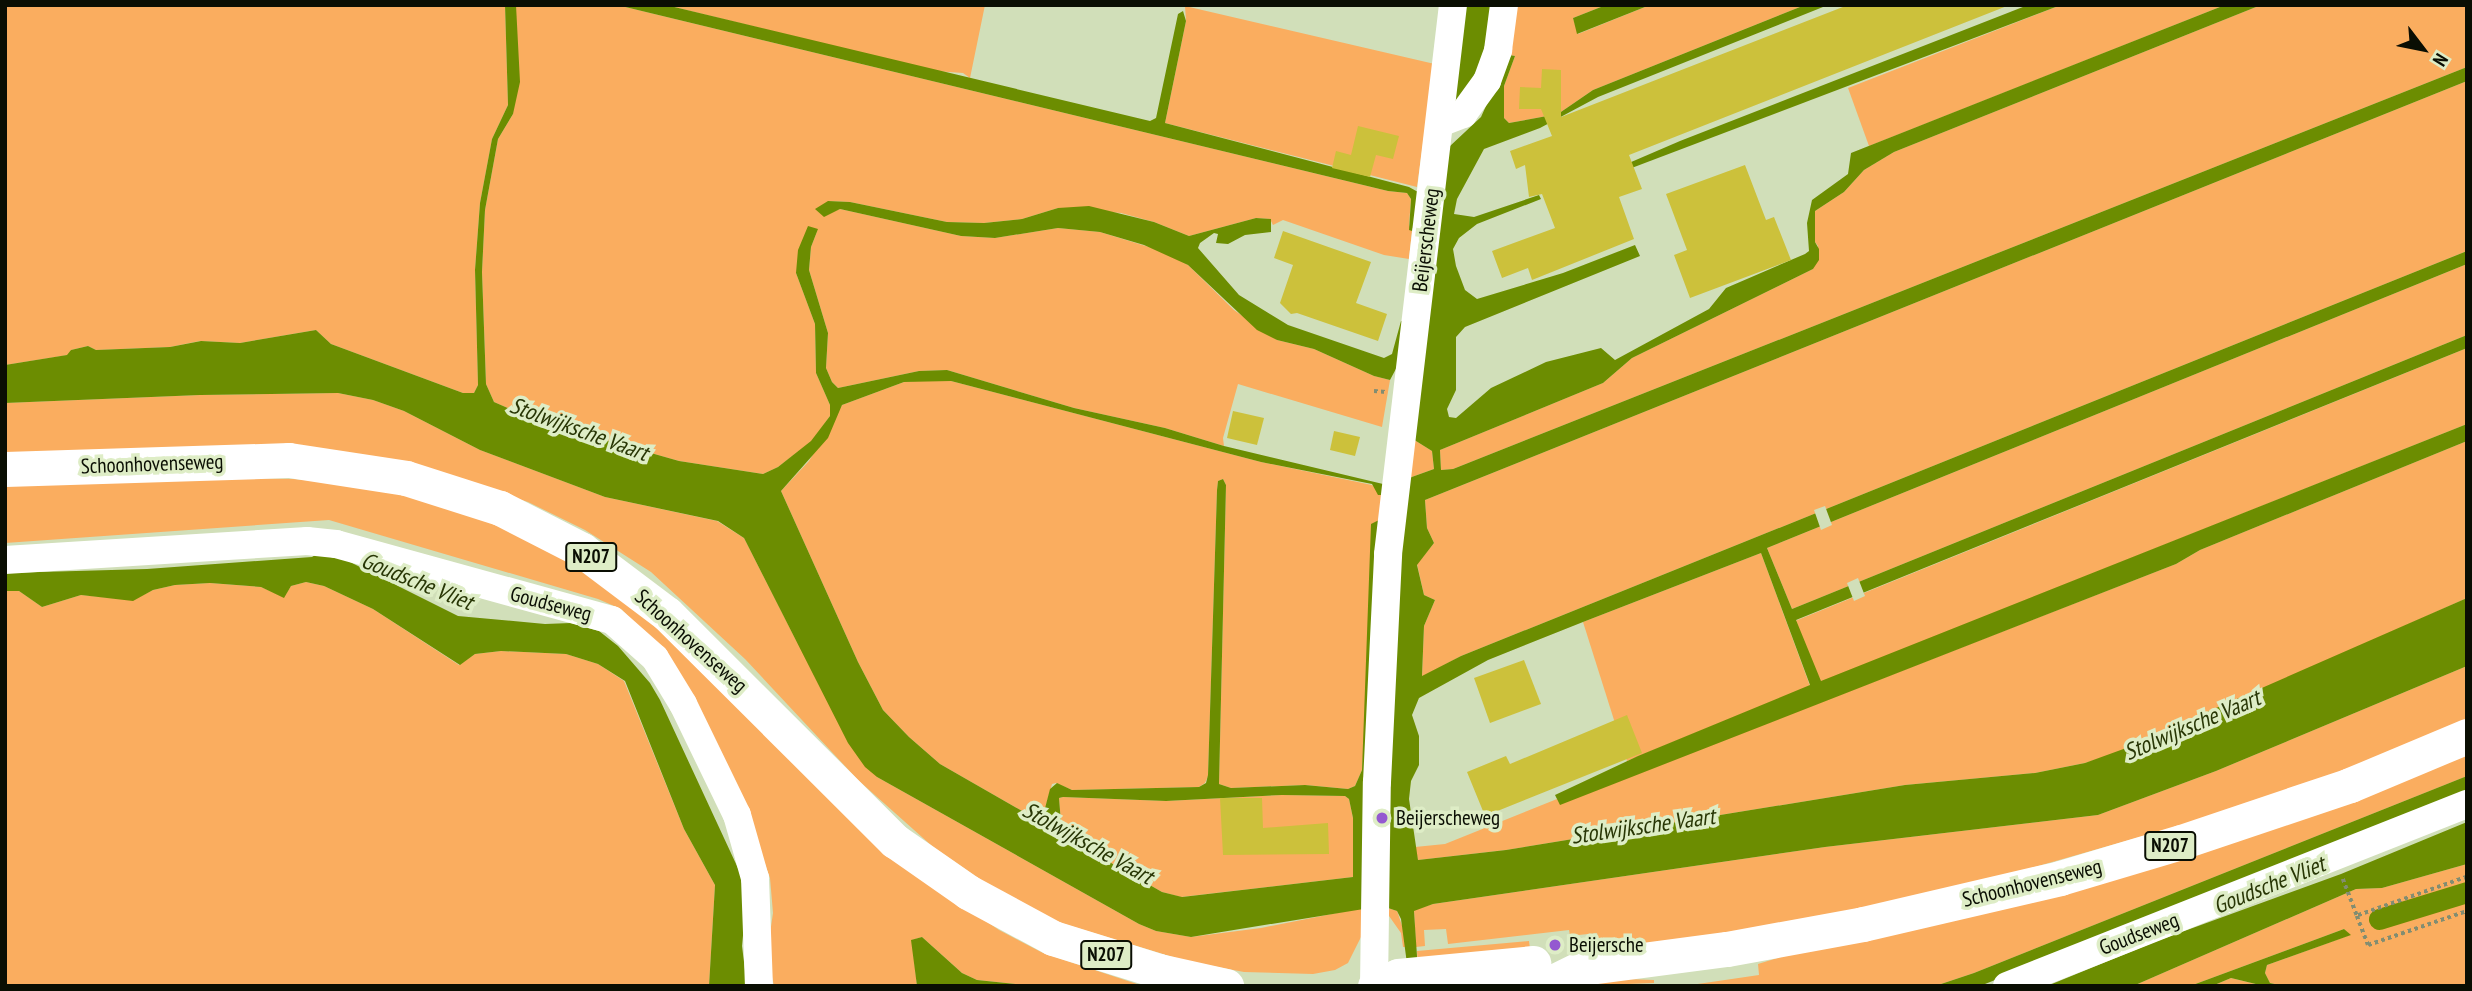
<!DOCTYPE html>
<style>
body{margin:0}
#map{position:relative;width:2472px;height:991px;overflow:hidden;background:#d1dfb9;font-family:"PT Sans Narrow",sans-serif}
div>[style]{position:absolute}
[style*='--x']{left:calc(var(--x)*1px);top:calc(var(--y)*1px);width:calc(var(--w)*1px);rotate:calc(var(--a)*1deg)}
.green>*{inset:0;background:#faad5f}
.water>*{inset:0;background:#6c8d01}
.pier>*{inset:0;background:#d1dfb9}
.canal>*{height:21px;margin:-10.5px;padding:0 10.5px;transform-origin:10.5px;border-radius:10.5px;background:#6c8d01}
.building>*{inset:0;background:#ccc13b}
.path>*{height:3.5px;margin-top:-1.75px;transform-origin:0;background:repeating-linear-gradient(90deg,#828d71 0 3.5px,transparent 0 7px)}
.minor>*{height:28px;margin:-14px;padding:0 14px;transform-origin:14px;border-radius:14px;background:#fff}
.major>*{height:35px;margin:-17.5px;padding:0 17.5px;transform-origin:17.5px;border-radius:17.5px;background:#fff}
.dots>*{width:19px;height:19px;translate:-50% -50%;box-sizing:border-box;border:4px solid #deedc6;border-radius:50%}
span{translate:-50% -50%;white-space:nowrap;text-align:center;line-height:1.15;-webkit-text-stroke:7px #deedc6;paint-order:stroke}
.shield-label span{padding:2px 5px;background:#deedc6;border:2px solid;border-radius:5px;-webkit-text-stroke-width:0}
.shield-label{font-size:19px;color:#0a0e03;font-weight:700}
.street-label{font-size:21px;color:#0a0e03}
.poi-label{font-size:21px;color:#0a0e03}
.left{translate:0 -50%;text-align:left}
.water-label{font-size:23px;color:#283605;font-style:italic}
.frame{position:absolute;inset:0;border:7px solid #0a0e03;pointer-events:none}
.north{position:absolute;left:2388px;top:14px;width:70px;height:70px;-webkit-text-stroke:5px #deedc6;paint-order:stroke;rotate:122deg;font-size:19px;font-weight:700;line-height:28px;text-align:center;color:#0a0e03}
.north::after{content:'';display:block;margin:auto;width:24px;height:32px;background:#0a0e03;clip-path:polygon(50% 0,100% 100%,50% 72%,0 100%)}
</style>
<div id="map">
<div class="green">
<div style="clip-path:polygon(5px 5px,505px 5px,508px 105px,492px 139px,480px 203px,475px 270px,478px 385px,474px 393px,463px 393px,331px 344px,316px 330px,240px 343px,200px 341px,170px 347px,96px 350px,88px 346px,71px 350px,68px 355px,5px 365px)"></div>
<div style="clip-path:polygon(516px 5px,617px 5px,1388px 191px,1407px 193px,1411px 199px,1409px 225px,1412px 231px,1409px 259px,1384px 255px,1283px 220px,1273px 225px,1270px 219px,1256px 218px,1189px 236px,1154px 222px,1121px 213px,1058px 208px,1022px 219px,984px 223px,947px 222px,850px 202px,828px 201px,828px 213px,840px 209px,961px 236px,995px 238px,1058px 228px,1100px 232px,1162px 251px,1188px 265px,1234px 310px,1277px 340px,1314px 349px,1374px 376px,1390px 380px,1382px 427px,1238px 384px,1223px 438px,1224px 446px,1165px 428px,1074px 408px,947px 370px,919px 371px,838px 388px,832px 382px,826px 368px,828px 333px,809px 270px,811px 247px,818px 229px,796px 273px,815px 324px,816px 373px,830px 405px,830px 416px,812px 441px,778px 467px,763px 474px,679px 461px,535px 420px,494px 402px,486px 384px,482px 272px,485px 210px,498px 139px,513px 114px)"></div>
<div style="clip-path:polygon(666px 5px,985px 5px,970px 78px,963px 73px,935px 71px)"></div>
<div style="clip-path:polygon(1511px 5px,1606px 5px,1573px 18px,1578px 34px,1650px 5px,1805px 5px,1593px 90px,1558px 114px,1509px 123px,1504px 118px,1504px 86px,1515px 56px,1509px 55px)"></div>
<div style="clip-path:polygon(2061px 5px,2225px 5px,1869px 146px,1848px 88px)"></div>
<div style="clip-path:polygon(2261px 5px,2467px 5px,2467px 67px,1453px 469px,1441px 470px,1440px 450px,1603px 383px,1632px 358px,1813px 269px,1818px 246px,1815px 242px,1815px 211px,1844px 192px,1864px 170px,1894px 152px)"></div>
<div style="clip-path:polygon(1185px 6px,1439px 65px,1428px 107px,1417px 187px,1165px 123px,1186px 21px)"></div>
<div style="clip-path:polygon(2467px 81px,2467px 251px,1461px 656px,1422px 677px,1424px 626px,1435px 600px,1424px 595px,1417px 564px,1434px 543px,1427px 528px,1425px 500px)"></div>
<div style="clip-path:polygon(2467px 264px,2467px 335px,1792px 609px,1767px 548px)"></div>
<div style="clip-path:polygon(2467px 348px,2467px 424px,1821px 682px,1795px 621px)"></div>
<div style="clip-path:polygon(925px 380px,951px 381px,1261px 462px,1372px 485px,1376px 488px,1382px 495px,1362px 770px,1355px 786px,1348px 789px,1305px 785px,1231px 788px,1219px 784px,1226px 485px,1223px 479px,1218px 481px,1217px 490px,1208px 776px,1205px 783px,1199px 787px,1072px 790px,1056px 783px,1052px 784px,1043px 816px,1036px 819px,940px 764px,909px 737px,883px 710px,858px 662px,781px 491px,809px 461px,842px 405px,904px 382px)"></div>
<div style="clip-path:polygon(338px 393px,373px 400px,404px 411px,480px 450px,605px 497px,717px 521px,744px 538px,796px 640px,877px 777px,1139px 924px,1156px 931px,1191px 937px,1261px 928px,1367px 907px,1365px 929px,1348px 963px,1335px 970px,1313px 974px,1244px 972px,1186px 961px,1048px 919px,984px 882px,932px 846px,858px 780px,745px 659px,651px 572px,585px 530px,528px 502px,494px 491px,5px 452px,5px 403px,200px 395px)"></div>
<div style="clip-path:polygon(1408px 436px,1432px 451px,1434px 469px,1409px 478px)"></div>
<div style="clip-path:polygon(2467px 441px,2467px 598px,2127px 750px,2085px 763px,2035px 773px,1905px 785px,1506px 850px,1418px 860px,1415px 847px,1445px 844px,1557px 799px,1560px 804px,2176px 564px,2200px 550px)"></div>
<div style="clip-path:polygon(200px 477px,293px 479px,380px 487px,465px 511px,524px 536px,615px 590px,957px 901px,999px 930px,1043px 953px,1143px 986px,1034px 986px,977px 980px,962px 973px,922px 937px,912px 940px,917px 986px,774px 986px,767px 954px,773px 913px,770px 878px,745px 808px,665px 652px,621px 609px,598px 599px,329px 520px,5px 543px,5px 484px)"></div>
<div style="clip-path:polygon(1761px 553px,1810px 686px,1627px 761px,1583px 622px)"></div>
<div style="clip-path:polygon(306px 582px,324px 586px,373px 609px,459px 665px,475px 654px,501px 651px,566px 654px,598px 664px,624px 681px,684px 829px,715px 885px,709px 986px,5px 986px,5px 591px,19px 591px,42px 607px,81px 595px,133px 600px,153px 590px,175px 585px,210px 583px,261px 587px,284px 597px,291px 586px)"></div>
<div style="clip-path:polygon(2467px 666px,2467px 725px,2273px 799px,1909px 903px,1662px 943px,1599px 943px,1597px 933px,1570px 936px,1569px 930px,1448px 944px,1446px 929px,1424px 930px,1425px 946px,1416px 947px,1414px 910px,1433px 904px,1825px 847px,2098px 815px,2216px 771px)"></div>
<div style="clip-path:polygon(2467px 750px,2467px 776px,1974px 973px,1935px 986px,1684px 986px,1759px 975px,1758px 964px)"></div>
<div style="clip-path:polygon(1282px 795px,1345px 796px,1349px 799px,1353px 818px,1353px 877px,1181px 897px,1162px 892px,1062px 835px,1059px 798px,1063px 797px,1166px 801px)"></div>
<div style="clip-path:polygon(2467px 864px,2467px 986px,2284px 986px,2270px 983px,2265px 973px,2267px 965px,2350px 935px,2344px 929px,2190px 986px,2133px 986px,2356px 889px,2382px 888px)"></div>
<div style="clip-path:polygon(1382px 906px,1397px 911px,1405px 934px,1406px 947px,1403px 947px,1401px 933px)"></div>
<div style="clip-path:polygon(1529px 941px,1530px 949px,1418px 966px,1417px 951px)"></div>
<div style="clip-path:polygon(2231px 978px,2264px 986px,2212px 986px)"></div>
<div style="clip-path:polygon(1627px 979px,1654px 980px,1654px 983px,1575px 986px)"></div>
</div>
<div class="water">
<div style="clip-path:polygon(evenodd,505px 5px,516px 5px,520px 82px,513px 114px,498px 139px,485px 210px,482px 272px,486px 384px,494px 402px,535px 420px,679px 461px,763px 474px,778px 467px,811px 441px,830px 416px,830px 405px,816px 373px,815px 324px,796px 273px,798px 250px,808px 226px,818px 229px,811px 247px,809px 270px,828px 333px,826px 368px,832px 382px,838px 388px,919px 371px,947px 370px,1074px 408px,1165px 428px,1224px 446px,1383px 484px,1382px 495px,1378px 495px,1372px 484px,1261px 462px,951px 381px,904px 382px,842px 405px,828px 438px,781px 491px,858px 662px,883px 710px,909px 737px,940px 764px,1036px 819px,1043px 816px,1050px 789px,1057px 783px,1072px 790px,1199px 787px,1206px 783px,1208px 775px,1217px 490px,1218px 481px,1223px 479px,1226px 485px,1219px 784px,1231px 788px,1305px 785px,1348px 789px,1355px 786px,1362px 770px,1371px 524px,1379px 520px,1392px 639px,1409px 478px,1434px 469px,1432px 451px,1408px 436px,1449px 147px,1481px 117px,1509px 55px,1515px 56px,1504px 86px,1504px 118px,1509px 123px,1558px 114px,1593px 90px,1805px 5px,1828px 5px,1598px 97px,1540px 128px,1484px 149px,1457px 199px,1454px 214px,1474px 217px,1539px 195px,1541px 199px,1477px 224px,1459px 238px,1453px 249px,1456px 266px,1465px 290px,1477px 299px,1563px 273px,1635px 245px,1640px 256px,1465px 327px,1456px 337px,1456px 390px,1447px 409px,1449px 417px,1456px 418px,1491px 388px,1546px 362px,1601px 348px,1615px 360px,1709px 309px,1726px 288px,1805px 254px,1809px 251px,1807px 223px,1812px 200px,1848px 174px,1851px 153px,2225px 5px,2261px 5px,1894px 152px,1864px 170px,1844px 192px,1815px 211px,1815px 242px,1819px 249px,1819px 260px,1813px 269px,1632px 358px,1603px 383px,1440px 450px,1441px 470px,1453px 469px,2467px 67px,2467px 81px,1425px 500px,1427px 528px,1434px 543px,1417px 565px,1424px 595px,1435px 600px,1424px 626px,1422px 676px,1461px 656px,2467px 251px,2467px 264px,1767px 548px,1792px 609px,2467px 335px,2467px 348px,1796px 620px,1821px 681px,2467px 424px,2467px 441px,2200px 550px,2176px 564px,1560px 805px,1555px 795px,1638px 756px,1810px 685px,1761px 553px,1583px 622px,1488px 660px,1419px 698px,1412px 715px,1419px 736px,1419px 765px,1411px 781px,1409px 799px,1418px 860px,1506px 850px,1905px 785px,2035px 773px,2085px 763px,2162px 735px,2191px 719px,2467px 598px,2467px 666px,2216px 771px,2098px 815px,1825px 847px,1433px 904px,1414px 911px,1419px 986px,1410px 986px,1401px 919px,1397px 911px,1382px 906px,1191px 937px,1156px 931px,1139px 924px,877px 777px,865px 767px,848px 743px,744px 538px,718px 521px,605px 497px,480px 450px,404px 411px,373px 400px,338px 393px,200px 395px,5px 403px,5px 365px,67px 355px,71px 350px,88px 346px,96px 350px,170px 347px,201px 341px,240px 343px,316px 330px,331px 344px,463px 393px,474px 393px,478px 385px,475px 270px,480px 203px,492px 139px,508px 105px,505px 5px,1282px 795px,1345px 796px,1349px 799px,1353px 818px,1353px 877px,1182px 897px,1162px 892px,1062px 835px,1059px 798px,1063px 797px,1166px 801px,1282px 795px)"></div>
<div style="clip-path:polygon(617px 5px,666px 5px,1150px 121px,1156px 118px,1178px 14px,1183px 11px,1186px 21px,1165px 123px,1409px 187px,1418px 192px,1414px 224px,1412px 231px,1409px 230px,1411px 199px,1407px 193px,1388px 191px)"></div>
<div style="clip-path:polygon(1462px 5px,1492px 5px,1488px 57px,1458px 105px,1449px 97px)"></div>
<div style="clip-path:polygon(1606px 5px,1650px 5px,1577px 34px,1573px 18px)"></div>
<div style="clip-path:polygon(2028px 5px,2061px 5px,1629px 169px,1601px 175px,1680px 141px)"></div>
<div style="clip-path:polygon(828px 201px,850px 202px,947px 222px,984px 223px,1022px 219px,1058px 208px,1089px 206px,1154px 222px,1189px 236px,1256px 218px,1271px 219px,1271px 232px,1245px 235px,1228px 244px,1216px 243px,1218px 234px,1214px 233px,1200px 243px,1198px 248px,1239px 295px,1288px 325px,1384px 358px,1392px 354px,1401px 321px,1406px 323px,1398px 365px,1390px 380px,1374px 376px,1314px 349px,1277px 340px,1257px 330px,1188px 265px,1144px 245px,1100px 232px,1058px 228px,995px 238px,961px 236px,840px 209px,824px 217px,815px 209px)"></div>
<div style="clip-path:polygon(320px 552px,344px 559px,458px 616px,545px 624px,571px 623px,599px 631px,618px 646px,650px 683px,660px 700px,743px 879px,747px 894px,742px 946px,747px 986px,709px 986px,715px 885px,684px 829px,625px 681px,598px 664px,566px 654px,501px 651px,475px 654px,460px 665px,373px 609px,324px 586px,306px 582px,291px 586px,284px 598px,261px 587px,210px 583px,175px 585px,153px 590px,133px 601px,81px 595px,42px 607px,19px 591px,5px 591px,5px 573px,147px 569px,312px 557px)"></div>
<div style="clip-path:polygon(2467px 776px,2467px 791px,1980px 986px,1935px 986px,1974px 973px)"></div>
<div style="clip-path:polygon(2467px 822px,2467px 864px,2382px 888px,2356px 889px,2133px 986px,2047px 986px,2157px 941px,2341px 874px)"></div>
<div style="clip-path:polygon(2344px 929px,2351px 935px,2267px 965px,2265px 973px,2270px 983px,2284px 986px,2264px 986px,2231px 978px,2212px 986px,2190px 986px)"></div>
<div style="clip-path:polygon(922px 937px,962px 973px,977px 980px,1034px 986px,917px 986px,911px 940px)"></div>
</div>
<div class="pier">
<div style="clip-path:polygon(1825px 506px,1832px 525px,1821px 530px,1814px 510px)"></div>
<div style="clip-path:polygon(1858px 578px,1865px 596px,1854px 601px,1847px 583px)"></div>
</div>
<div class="canal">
<div style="--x:2379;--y:919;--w:92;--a:-17.1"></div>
</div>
<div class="building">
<div style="clip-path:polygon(1848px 5px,2007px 6px,1629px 155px,1642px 189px,1619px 197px,1634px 239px,1532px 280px,1528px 268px,1502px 278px,1492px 251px,1555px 228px,1542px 194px,1529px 197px,1525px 165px,1516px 169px,1510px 151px,1552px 136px,1541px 109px,1519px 109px,1520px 87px,1541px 88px,1542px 69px,1561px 70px,1561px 117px)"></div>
<div style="clip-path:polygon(1358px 126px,1399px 136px,1393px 159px,1376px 155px,1370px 177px,1332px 168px,1336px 151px,1351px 155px)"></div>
<div style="clip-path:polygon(1745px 165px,1766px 220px,1774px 217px,1791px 260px,1690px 298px,1674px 255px,1687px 250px,1666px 194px)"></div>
<div style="clip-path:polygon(1283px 231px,1371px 262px,1356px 303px,1387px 314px,1378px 341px,1297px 313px,1291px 314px,1280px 303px,1293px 265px,1274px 258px)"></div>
<div style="clip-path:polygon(1233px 411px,1264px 418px,1257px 445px,1227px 438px)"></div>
<div style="clip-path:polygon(1334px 431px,1360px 437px,1355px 456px,1330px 450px)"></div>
<div style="clip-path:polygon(1524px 660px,1541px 704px,1490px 723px,1474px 678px)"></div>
<div style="clip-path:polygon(1627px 715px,1642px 753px,1485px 816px,1467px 772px,1506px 756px,1510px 764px)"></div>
<div style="clip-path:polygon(1220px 798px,1262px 798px,1263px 828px,1328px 823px,1329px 854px,1223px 855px)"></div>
</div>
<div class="path">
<div style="--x:1374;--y:391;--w:12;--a:5"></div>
<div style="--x:2467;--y:877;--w:117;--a:160.5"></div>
<div style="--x:2357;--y:916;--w:31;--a:69"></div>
<div style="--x:2368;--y:945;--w:105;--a:-19"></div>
<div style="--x:2343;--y:879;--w:40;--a:69"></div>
</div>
<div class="minor">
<div style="--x:1440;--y:123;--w:25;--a:-21"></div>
<div style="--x:1463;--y:114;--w:41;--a:-54"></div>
<div style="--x:1487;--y:81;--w:33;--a:-70"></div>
<div style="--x:1498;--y:50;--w:45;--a:-82.4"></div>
<div style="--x:5;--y:560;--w:303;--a:-3.6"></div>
<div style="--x:307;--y:541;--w:29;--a:6"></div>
<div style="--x:336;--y:544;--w:286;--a:15.4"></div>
<div style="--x:612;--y:620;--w:57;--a:41.5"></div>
<div style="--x:655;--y:658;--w:54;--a:58.7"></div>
<div style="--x:683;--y:704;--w:123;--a:64.1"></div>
<div style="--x:737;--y:815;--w:66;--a:74.1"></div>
<div style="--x:755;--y:878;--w:108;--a:87.9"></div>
<div style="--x:1374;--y:986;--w:204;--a:-89.2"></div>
<div style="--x:1377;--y:782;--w:228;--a:-87.2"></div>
<div style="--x:1388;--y:554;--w:553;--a:-83.25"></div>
<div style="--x:2007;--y:986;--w:495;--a:-21.6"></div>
</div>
<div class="major">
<div style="--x:5;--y:469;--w:284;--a:-1.8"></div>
<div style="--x:289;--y:460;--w:118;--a:8.7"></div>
<div style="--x:406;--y:478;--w:99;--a:17.7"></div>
<div style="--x:500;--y:508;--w:92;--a:27.1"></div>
<div style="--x:582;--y:550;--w:106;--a:37"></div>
<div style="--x:667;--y:614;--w:322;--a:44.9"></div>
<div style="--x:895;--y:841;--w:89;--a:34.9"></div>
<div style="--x:968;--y:892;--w:97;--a:28.4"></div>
<div style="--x:1053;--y:938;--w:111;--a:17.3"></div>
<div style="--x:1159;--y:971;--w:69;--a:12.6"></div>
<div style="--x:1375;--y:986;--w:25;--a:-23"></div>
<div style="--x:1398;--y:976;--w:136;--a:-5.5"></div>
<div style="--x:1503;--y:986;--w:52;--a:-5.5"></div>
<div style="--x:1555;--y:981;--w:30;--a:-26"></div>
<div style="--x:1582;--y:968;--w:146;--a:-7.5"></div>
<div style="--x:1727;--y:949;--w:138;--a:-10.4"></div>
<div style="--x:1863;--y:924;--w:202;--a:-13.1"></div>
<div style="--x:2060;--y:878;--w:126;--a:-16.6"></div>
<div style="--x:2181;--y:842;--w:178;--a:-18.6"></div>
<div style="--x:2350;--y:785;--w:127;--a:-22.7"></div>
</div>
<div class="dots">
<div style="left:1382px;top:818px;background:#9459d0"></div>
<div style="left:1555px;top:945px;background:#9459d0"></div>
</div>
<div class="shield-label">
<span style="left:591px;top:557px">N207</span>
<span style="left:2170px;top:846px">N207</span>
<span style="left:1106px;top:955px">N207</span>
</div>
<div class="street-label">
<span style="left:1426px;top:240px;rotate:-83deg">Beijerscheweg</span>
<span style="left:152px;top:464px;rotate:-2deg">Schoonhovenseweg</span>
<span style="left:551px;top:604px;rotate:15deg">Goudseweg</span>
<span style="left:691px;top:641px;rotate:42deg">Schoonhovenseweg</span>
<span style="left:2032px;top:883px;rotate:-14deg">Schoonhovenseweg</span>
<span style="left:2139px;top:934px;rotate:-21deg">Goudseweg</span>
</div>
<div class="poi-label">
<span class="left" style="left:1396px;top:818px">Beijerscheweg</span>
<span class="left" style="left:1569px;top:945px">Beijersche</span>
</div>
<div class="water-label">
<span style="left:579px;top:429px;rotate:20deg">Stolwijksche Vaart</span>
<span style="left:417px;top:581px;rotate:22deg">Goudsche Vliet</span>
<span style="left:2192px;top:725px;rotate:-23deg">Stolwijksche Vaart</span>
<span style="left:1643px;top:826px;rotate:-8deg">Stolwijksche Vaart</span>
<span style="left:1088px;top:843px;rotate:29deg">Stolwijksche Vaart</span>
<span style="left:2269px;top:885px;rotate:-22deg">Goudsche Vliet</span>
</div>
<div class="frame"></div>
<div class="north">N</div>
</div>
